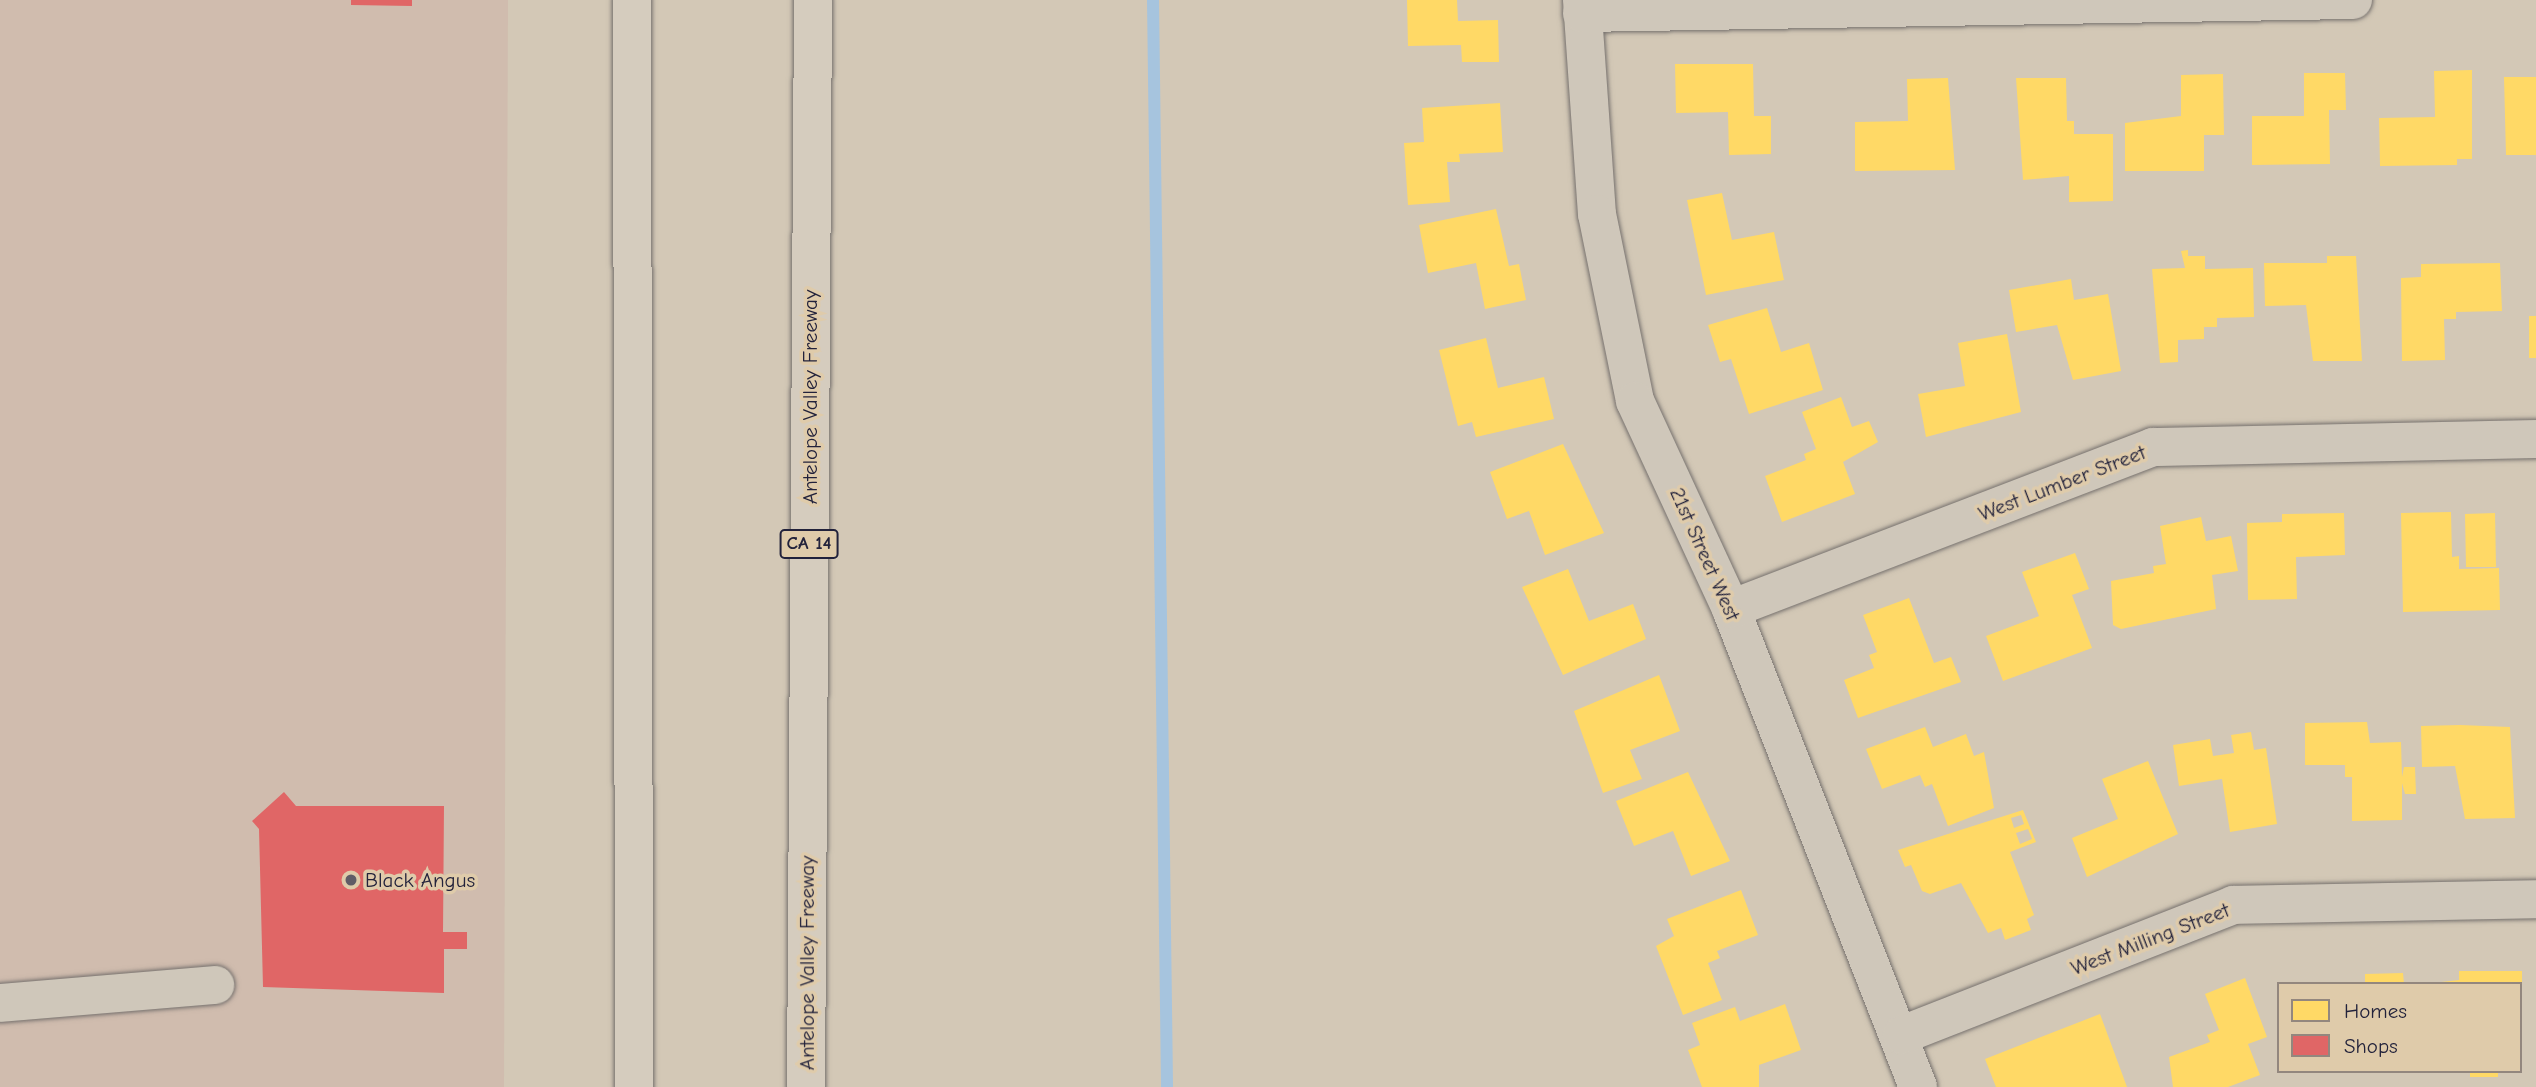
<!DOCTYPE html>
<style>
body{margin:0}
#map{position:relative;width:2536px;height:1087px;overflow:hidden;background:#d3c8b6;font-family:"Comic Neue",sans-serif}
div>[style]{position:absolute}
[style*='--x']{left:calc(var(--x)*1px);top:calc(var(--y)*1px);width:calc(var(--w)*1px);rotate:calc(var(--a)*1deg)}
.built>*{inset:0;background:#d0bcae}
.homes>*{inset:0;background:#ffd966}
.shops>*{inset:0;background:#e06666}
.stream>*{height:12px;margin:-6px;padding:0 6px;transform-origin:6px;border-radius:6px;background:#a6c4de}
.roads{filter:drop-shadow(0 0 2px #76716e) drop-shadow(0 0 2px #76716e)}
.minor>*{height:38px;margin:-19px;padding:0 19px;transform-origin:19px;border-radius:19px;background:#cfc7ba}
.highway>*{height:38px;margin:-19px;padding:0 19px;transform-origin:19px;border-radius:19px;background:#d5ccbe}
.dots>*{width:19px;height:19px;translate:-50% -50%;box-sizing:border-box;border:4px solid #dfcbaa;border-radius:50%}
span{translate:-50% -50%;white-space:nowrap;text-align:center;line-height:1.15;-webkit-text-stroke:7px #dfcbaa;paint-order:stroke}
.shield-label span{padding:2px 5px;background:#dfcbaa;border:2px solid;border-radius:5px;-webkit-text-stroke-width:0}
.shield-label{font-size:19px;color:#22223b;font-weight:700}
.street-label{font-size:21px;color:#22223b}
.poi-label{font-size:21px;color:#22223b}
.left{translate:0 -50%;text-align:left}
.legend{position:absolute;left:2277px;top:982px;width:245px;height:91px;box-sizing:border-box;background:#dfcbaa;border:2px solid #93877e;margin:0;padding:9px 12px;list-style:none;font-size:21px;color:#22223b}
.legend li{display:flex;align-items:center;gap:14px;height:35px}
.legend b{width:35px;border:2px solid #93877e}
</style>
<div id="map">
<div class="built">
<div style="clip-path:polygon(0 0,508px 0,504px 1087px,0 1087px)"></div>
</div>
<div class="homes">
<div style="clip-path:polygon(1407px 0,1457px 0,1458px 21px,1498px 20px,1499px 62px,1462px 62px,1461px 45px,1408px 46px)"></div>
<div style="clip-path:polygon(1675px 64px,1753px 64px,1754px 116px,1771px 116px,1771px 154px,1729px 155px,1728px 112px,1676px 113px)"></div>
<div style="clip-path:polygon(2472px 70px,2472px 159px,2457px 159px,2457px 165px,2380px 166px,2379px 118px,2435px 117px,2434px 71px)"></div>
<div style="clip-path:polygon(2304px 73px,2345px 73px,2346px 110px,2329px 110px,2330px 164px,2252px 165px,2252px 116px,2304px 116px)"></div>
<div style="clip-path:polygon(2223px 74px,2224px 135px,2204px 135px,2204px 171px,2125px 171px,2125px 123px,2181px 116px,2181px 75px)"></div>
<div style="clip-path:polygon(2504px 77px,2536px 77px,2536px 155px,2506px 155px)"></div>
<div style="clip-path:polygon(1948px 78px,1955px 170px,1855px 171px,1855px 122px,1908px 121px,1907px 79px)"></div>
<div style="clip-path:polygon(2016px 78px,2066px 78px,2067px 121px,2074px 121px,2074px 134px,2113px 134px,2113px 201px,2069px 202px,2069px 176px,2023px 180px)"></div>
<div style="clip-path:polygon(1500px 103px,1503px 152px,1459px 154px,1460px 162px,1447px 162px,1450px 202px,1408px 205px,1404px 143px,1424px 142px,1422px 108px)"></div>
<div style="clip-path:polygon(1722px 193px,1732px 240px,1774px 232px,1784px 280px,1706px 295px,1687px 200px)"></div>
<div style="clip-path:polygon(1496px 209px,1509px 266px,1519px 264px,1526px 300px,1485px 309px,1476px 263px,1428px 273px,1419px 225px)"></div>
<div style="clip-path:polygon(2188px 250px,2188px 256px,2205px 256px,2205px 269px,2253px 268px,2254px 317px,2217px 318px,2217px 327px,2204px 327px,2204px 339px,2178px 340px,2178px 362px,2160px 363px,2152px 269px,2185px 268px,2181px 251px)"></div>
<div style="clip-path:polygon(2327px 256px,2356px 256px,2362px 361px,2313px 361px,2306px 305px,2265px 306px,2264px 263px,2327px 263px)"></div>
<div style="clip-path:polygon(2500px 263px,2502px 311px,2456px 312px,2456px 319px,2444px 319px,2445px 360px,2402px 361px,2401px 278px,2421px 277px,2421px 264px)"></div>
<div style="clip-path:polygon(2071px 279px,2074px 300px,2108px 294px,2121px 371px,2073px 380px,2057px 325px,2016px 332px,2009px 290px)"></div>
<div style="clip-path:polygon(1767px 308px,1781px 352px,1809px 343px,1823px 390px,1749px 414px,1731px 359px,1720px 362px,1708px 325px)"></div>
<div style="clip-path:polygon(2529px 316px,2536px 316px,2536px 358px,2529px 358px)"></div>
<div style="clip-path:polygon(2007px 334px,2021px 412px,1926px 437px,1918px 394px,1965px 386px,1958px 343px)"></div>
<div style="clip-path:polygon(1486px 338px,1498px 388px,1544px 377px,1554px 419px,1476px 437px,1472px 422px,1458px 426px,1439px 350px)"></div>
<div style="clip-path:polygon(1841px 397px,1852px 427px,1869px 421px,1878px 442px,1843px 462px,1855px 494px,1782px 522px,1765px 476px,1806px 460px,1804px 454px,1816px 449px,1802px 412px)"></div>
<div style="clip-path:polygon(1563px 444px,1604px 533px,1545px 555px,1529px 511px,1507px 519px,1490px 472px)"></div>
<div style="clip-path:polygon(2451px 512px,2452px 557px,2459px 556px,2459px 569px,2499px 568px,2500px 610px,2403px 612px,2401px 513px)"></div>
<div style="clip-path:polygon(2344px 513px,2345px 555px,2296px 557px,2297px 599px,2248px 600px,2247px 523px,2282px 522px,2282px 514px)"></div>
<div style="clip-path:polygon(2495px 513px,2496px 567px,2466px 567px,2465px 514px)"></div>
<div style="clip-path:polygon(2201px 517px,2206px 541px,2231px 536px,2238px 571px,2212px 575px,2216px 609px,2121px 629px,2113px 625px,2111px 581px,2154px 573px,2153px 566px,2166px 564px,2160px 526px)"></div>
<div style="clip-path:polygon(2075px 553px,2089px 589px,2072px 595px,2092px 648px,2003px 681px,1986px 636px,2039px 616px,2022px 572px)"></div>
<div style="clip-path:polygon(1568px 569px,1589px 621px,1633px 604px,1646px 639px,1563px 675px,1522px 587px)"></div>
<div style="clip-path:polygon(1909px 598px,1934px 663px,1951px 657px,1961px 682px,1858px 718px,1844px 680px,1874px 668px,1869px 655px,1877px 652px,1863px 615px)"></div>
<div style="clip-path:polygon(1659px 675px,1680px 731px,1630px 750px,1642px 779px,1603px 793px,1574px 711px)"></div>
<div style="clip-path:polygon(2367px 722px,2370px 743px,2401px 742px,2402px 777px,2404px 767px,2415px 767px,2416px 794px,2405px 794px,2402px 783px,2402px 820px,2352px 821px,2352px 777px,2345px 777px,2345px 765px,2305px 765px,2305px 723px)"></div>
<div style="clip-path:polygon(2460px 725px,2510px 727px,2515px 818px,2465px 819px,2455px 766px,2422px 767px,2421px 726px)"></div>
<div style="clip-path:polygon(1925px 727px,1933px 747px,1966px 734px,1974px 756px,1984px 752px,1994px 808px,1948px 826px,1932px 784px,1925px 787px,1920px 775px,1882px 789px,1866px 749px)"></div>
<div style="clip-path:polygon(2251px 732px,2254px 750px,2266px 748px,2277px 824px,2230px 832px,2222px 779px,2179px 786px,2173px 745px,2210px 739px,2213px 756px,2234px 753px,2231px 735px)"></div>
<div style="clip-path:polygon(2148px 761px,2178px 834px,2087px 877px,2072px 838px,2118px 819px,2102px 779px)"></div>
<div style="clip-path:polygon(1688px 772px,1730px 861px,1691px 876px,1673px 831px,1634px 846px,1616px 801px)"></div>
<div style="clip-path:polygon(evenodd,2023px 810px,2036px 842px,2010px 852px,2034px 915px,2027px 919px,2031px 930px,2005px 940px,2001px 928px,1988px 933px,1961px 883px,1930px 894px,1922px 891px,1911px 865px,1905px 867px,1898px 850px,2023px 810px,2021px 815px,2024px 824px,2014px 828px,2011px 818px,2021px 815px,2023px 810px,2028px 829px,2032px 839px,2020px 844px,2016px 833px,2028px 829px)"></div>
<div style="clip-path:polygon(1741px 890px,1758px 935px,1717px 951px,1720px 958px,1708px 963px,1722px 1000px,1683px 1015px,1656px 946px,1674px 936px,1667px 919px)"></div>
<div style="clip-path:polygon(2459px 971px,2522px 971px,2522px 984px,2424px 984px,2459px 980px)"></div>
<div style="clip-path:polygon(2403px 973px,2404px 984px,2365px 984px,2365px 974px)"></div>
<div style="clip-path:polygon(2245px 978px,2267px 1037px,2248px 1044px,2260px 1075px,2228px 1087px,2173px 1087px,2169px 1057px,2210px 1042px,2207px 1035px,2219px 1030px,2205px 994px)"></div>
<div style="clip-path:polygon(1785px 1004px,1801px 1050px,1759px 1065px,1759px 1087px,1702px 1087px,1688px 1050px,1700px 1045px,1692px 1023px,1735px 1007px,1740px 1021px)"></div>
<div style="clip-path:polygon(2100px 1014px,2127px 1087px,1996px 1087px,1985px 1059px)"></div>
<div style="clip-path:polygon(2470px 1071px,2498px 1071px,2498px 1077px,2470px 1077px)"></div>
</div>
<div class="shops">
<div style="clip-path:polygon(351px 0,412px 0,412px 6px,351px 5px)"></div>
<div style="clip-path:polygon(284px 792px,296px 806px,444px 806px,443px 932px,467px 932px,467px 949px,444px 949px,444px 993px,263px 987px,259px 829px,252px 821px)"></div>
</div>
<div class="stream">
<div style="--x:1153;--y:0;--w:1087;--a:89.26"></div>
</div>
<div class="roads">
<div class="minor">
<div style="--x:1582;--y:0;--w:215;--a:86"></div>
<div style="--x:1597;--y:214;--w:191;--a:78.5"></div>
<div style="--x:1635;--y:401;--w:229;--a:65.2"></div>
<div style="--x:1731;--y:609;--w:513;--a:68.63"></div>
<div style="--x:1582;--y:13;--w:771;--a:-0.97"></div>
<div style="--x:1731;--y:609;--w:452;--a:-21"></div>
<div style="--x:2153;--y:447;--w:383;--a:-1.2"></div>
<div style="--x:0;--y:1003;--w:216;--a:-4.8"></div>
<div style="--x:1902;--y:1035;--w:356;--a:-21.4"></div>
<div style="--x:2233;--y:905;--w:303;--a:-1.1"></div>
</div>
<div class="highway">
<div style="--x:632;--y:0;--w:1087;--a:89.89"></div>
<div style="--x:806;--y:1087;--w:1087;--a:-89.63"></div>
</div>
</div>
<div class="dots">
<div style="left:351px;top:880px;background:#605c66"></div>
</div>
<div class="shield-label">
<span style="left:809px;top:544px">CA 14</span>
</div>
<div class="street-label">
<span style="left:810px;top:397px;rotate:-90deg">Antelope Valley Freeway</span>
<span style="left:2062px;top:483px;rotate:-21deg">West Lumber Street</span>
<span style="left:1705px;top:554px;rotate:66deg">21st Street West</span>
<span style="left:2150px;top:939px;rotate:-21deg">West Milling Street</span>
<span style="left:807px;top:963px;rotate:-90deg">Antelope Valley Freeway</span>
</div>
<div class="poi-label">
<span class="left" style="left:365px;top:880px">Black Angus</span>
</div>
<ul class="legend">
<li><b style="height:19px;background:#ffd966"></b>Homes</li>
<li><b style="height:19px;background:#e06666"></b>Shops</li>
</ul>
</div>
